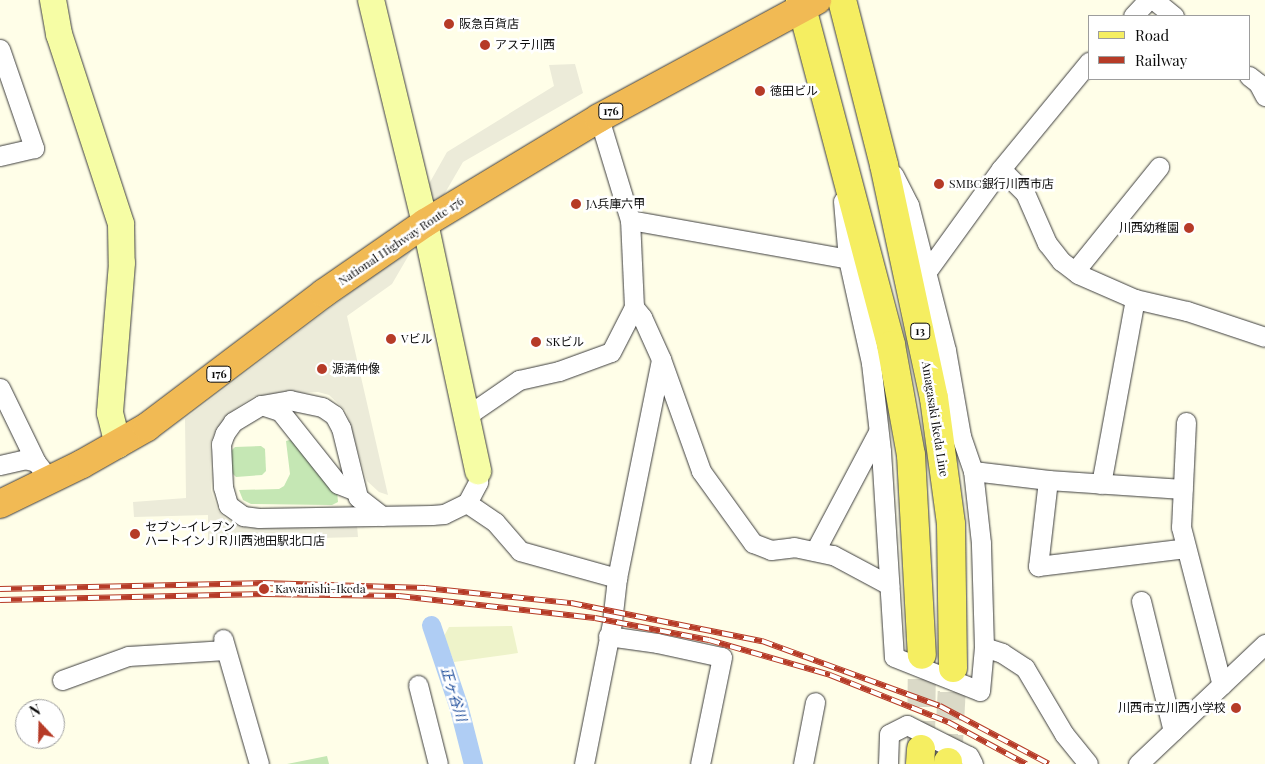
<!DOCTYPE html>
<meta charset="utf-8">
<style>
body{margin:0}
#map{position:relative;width:1265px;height:764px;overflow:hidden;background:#fffee8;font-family:"Playfair Display","Noto Sans JP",serif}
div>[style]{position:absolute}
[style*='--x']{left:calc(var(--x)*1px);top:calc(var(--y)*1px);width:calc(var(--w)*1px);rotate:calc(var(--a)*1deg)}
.farmland>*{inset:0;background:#eef3ca}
.green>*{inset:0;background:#c5e7b4}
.plaza>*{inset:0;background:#ecebd9}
.canal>*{height:19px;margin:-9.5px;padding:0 9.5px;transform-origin:9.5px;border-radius:9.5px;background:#afcdf4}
.primary-tunnel>*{height:28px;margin-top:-14px;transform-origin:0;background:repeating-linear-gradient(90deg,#dad9c7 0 28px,transparent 0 42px)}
.roads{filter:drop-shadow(0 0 1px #3d3d3d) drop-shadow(0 0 1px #3d3d3d)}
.street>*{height:19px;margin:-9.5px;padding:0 9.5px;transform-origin:9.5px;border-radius:9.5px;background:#fff}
.secondary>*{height:26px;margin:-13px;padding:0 13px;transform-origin:13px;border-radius:13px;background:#f6fda5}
.primary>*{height:28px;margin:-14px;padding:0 14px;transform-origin:14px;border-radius:14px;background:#f5ee61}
.highway>*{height:28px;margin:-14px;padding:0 14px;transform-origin:14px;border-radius:14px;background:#f1ba54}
.rail>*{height:5.5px;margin-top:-2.75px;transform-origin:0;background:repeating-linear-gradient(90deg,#fff 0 11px,#b63b27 0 22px);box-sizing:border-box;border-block:1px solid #b63b27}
.dots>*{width:14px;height:14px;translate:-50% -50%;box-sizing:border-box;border:2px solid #fff;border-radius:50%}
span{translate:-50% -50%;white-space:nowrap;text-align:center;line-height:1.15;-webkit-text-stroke:5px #fff;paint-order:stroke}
.shield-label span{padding:1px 4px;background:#fff;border:1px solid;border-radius:4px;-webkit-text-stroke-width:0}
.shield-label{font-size:11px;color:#0a0a0a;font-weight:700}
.poi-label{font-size:12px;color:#0a0a0a}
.left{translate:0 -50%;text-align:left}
.right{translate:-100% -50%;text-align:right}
.street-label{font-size:12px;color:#0a0a0a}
.water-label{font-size:14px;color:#184898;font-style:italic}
.legend{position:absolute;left:1088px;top:15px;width:162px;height:65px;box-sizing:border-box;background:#fff;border:1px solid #9d9d9d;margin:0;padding:6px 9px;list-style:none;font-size:15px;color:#0a0a0a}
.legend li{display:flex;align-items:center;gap:10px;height:25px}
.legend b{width:25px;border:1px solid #9d9d9d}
.north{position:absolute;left:15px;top:699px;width:50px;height:50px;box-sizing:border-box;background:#fff;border:1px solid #9d9d9d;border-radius:50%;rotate:339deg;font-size:14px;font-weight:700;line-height:20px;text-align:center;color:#0a0a0a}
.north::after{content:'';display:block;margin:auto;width:18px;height:22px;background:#b63b27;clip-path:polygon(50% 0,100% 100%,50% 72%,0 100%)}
</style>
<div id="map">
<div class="farmland">
<div style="clip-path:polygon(512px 626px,518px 653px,454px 662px,444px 636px,449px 627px)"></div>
</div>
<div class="green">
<div style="clip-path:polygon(293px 439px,316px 472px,337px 491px,338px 502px,332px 505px,251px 504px,243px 500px,239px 490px,279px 489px,284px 486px,290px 474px,286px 441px)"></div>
<div style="clip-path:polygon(261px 446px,265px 449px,266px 471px,262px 475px,236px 477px,232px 473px,231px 451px,235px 447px)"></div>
<div style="clip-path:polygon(327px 756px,329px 764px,287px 764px)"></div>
</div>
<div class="plaza">
<div style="clip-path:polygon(575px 64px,583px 93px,463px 162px,392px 284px,347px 316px,388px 495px,379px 492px,367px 481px,346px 411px,329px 395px,318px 392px,254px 396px,232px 411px,215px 432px,210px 443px,211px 490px,218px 511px,226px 519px,247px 528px,357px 525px,358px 537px,208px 541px,208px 515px,134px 517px,133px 502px,186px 498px,185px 419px,381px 269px,447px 152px,554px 86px,549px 65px)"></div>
</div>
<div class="canal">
<div style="--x:431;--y:625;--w:84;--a:71.4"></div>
<div style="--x:458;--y:705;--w:61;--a:75.7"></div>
</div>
<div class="primary-tunnel">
<div style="--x:921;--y:749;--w:94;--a:-89.4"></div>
<div style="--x:948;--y:762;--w:94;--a:-87"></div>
</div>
<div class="roads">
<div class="street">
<div style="--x:1154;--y:0;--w:26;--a:39"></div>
<div style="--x:1133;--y:16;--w:22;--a:-47"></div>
<div style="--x:0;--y:49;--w:105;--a:71"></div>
<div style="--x:34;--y:148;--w:35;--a:167"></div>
<div style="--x:1249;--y:76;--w:11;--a:38"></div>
<div style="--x:1258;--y:83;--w:15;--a:62"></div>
<div style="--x:599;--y:118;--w:107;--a:73.1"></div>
<div style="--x:630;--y:220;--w:221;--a:10.1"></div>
<div style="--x:1001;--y:169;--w:34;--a:45"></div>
<div style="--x:1025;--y:193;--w:55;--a:66.3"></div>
<div style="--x:1047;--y:243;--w:23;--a:52"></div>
<div style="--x:1061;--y:261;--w:21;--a:37"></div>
<div style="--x:1078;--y:274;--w:62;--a:23.7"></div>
<div style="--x:1135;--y:299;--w:53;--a:13"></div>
<div style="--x:1187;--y:311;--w:82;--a:18.4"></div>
<div style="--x:843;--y:201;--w:58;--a:85.1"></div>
<div style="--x:848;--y:259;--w:107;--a:77.5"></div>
<div style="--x:871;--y:363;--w:89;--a:83.5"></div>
<div style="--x:881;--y:451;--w:206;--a:86.4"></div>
<div style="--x:894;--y:657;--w:92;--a:21.6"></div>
<div style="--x:980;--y:691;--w:44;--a:-84.8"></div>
<div style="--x:984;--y:647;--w:104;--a:-91.7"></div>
<div style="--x:981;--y:543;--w:72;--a:-96.3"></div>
<div style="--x:973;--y:471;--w:37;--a:-109"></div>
<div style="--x:961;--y:436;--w:87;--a:-99.9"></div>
<div style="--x:946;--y:350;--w:150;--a:-104.3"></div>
<div style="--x:909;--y:205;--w:34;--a:-117"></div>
<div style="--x:1075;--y:271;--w:134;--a:-51.1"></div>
<div style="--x:925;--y:274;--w:130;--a:-54.1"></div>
<div style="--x:1001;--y:169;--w:139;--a:-50.6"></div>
<div style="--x:661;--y:359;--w:119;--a:70.3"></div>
<div style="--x:701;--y:471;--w:89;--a:54.2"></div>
<div style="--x:753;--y:543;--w:19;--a:21"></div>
<div style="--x:771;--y:550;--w:23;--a:-7"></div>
<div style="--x:794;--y:547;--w:40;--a:12"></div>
<div style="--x:833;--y:555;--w:64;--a:28.2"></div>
<div style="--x:0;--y:388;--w:82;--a:64.1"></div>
<div style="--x:36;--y:462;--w:24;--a:52"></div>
<div style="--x:261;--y:405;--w:20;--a:18"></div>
<div style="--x:280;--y:411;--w:93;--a:51.5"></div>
<div style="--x:338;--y:484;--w:19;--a:21"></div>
<div style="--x:468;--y:415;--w:62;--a:-34.5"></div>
<div style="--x:519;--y:380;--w:41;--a:-12.7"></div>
<div style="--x:559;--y:371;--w:55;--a:-20.1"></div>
<div style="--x:611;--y:352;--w:51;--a:-62.9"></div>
<div style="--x:634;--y:307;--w:87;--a:-92.6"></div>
<div style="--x:1186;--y:422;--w:105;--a:92.7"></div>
<div style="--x:1181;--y:527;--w:163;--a:75.5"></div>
<div style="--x:0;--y:465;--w:26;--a:-13"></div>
<div style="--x:25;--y:459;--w:11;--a:15"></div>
<div style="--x:973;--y:471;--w:76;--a:6.8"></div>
<div style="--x:1048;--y:480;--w:135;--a:3.8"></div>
<div style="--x:1048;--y:480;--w:87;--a:96.6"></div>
<div style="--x:1038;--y:566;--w:149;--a:-6.9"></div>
<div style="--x:1101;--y:484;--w:188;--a:-79.6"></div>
<div style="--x:467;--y:503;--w:34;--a:34"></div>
<div style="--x:495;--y:522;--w:38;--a:49"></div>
<div style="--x:520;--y:551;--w:101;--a:15.6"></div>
<div style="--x:617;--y:578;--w:223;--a:-78.6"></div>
<div style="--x:661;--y:359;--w:46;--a:-114.3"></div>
<div style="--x:642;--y:317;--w:13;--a:-129"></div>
<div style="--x:382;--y:516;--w:31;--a:-142"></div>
<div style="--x:358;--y:497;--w:71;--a:-103.8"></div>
<div style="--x:341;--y:428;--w:15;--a:-118"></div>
<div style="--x:334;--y:415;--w:14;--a:-146"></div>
<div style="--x:322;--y:407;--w:33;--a:-168"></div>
<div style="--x:290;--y:400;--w:29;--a:170"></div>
<div style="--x:261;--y:405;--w:33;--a:149"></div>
<div style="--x:233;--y:422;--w:14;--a:126"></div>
<div style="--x:225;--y:433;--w:12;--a:110"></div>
<div style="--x:221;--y:444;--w:43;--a:87.3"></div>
<div style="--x:223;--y:487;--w:19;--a:74"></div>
<div style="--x:228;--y:505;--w:19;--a:36"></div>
<div style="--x:243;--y:516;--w:16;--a:7"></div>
<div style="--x:259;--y:518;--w:173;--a:-1"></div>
<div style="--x:432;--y:515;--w:12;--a:-5"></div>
<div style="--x:444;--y:514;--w:25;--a:-26"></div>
<div style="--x:467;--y:503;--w:24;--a:-62"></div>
<div style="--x:478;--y:482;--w:11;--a:-90"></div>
<div style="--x:815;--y:551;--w:135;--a:-62.1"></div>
<div style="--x:1141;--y:601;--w:134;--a:76.2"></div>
<div style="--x:608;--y:636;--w:49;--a:8.1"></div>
<div style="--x:657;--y:643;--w:66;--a:12.2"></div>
<div style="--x:722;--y:657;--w:109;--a:101.6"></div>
<div style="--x:223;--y:639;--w:130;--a:73.9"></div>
<div style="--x:984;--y:647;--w:19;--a:18"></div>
<div style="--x:1002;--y:653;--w:27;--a:33"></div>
<div style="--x:1025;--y:668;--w:77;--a:59.4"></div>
<div style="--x:1064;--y:734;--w:38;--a:51"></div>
<div style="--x:62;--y:680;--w:70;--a:-20"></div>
<div style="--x:128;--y:656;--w:98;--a:-3.5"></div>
<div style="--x:418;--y:685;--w:81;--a:75.8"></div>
<div style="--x:584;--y:764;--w:145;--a:-78.8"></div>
<div style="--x:612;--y:622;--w:44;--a:-83.5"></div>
<div style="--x:803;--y:764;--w:63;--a:-79"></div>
<div style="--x:888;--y:764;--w:30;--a:-88"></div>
<div style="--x:889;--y:734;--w:20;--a:-27"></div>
<div style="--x:907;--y:725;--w:69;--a:26.6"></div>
<div style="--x:969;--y:756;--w:9;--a:63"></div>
<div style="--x:1138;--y:764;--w:175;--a:-43.4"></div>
</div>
<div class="secondary">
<div style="--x:53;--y:0;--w:35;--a:80"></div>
<div style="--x:59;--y:34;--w:200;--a:71.9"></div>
<div style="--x:121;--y:224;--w:39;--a:89"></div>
<div style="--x:122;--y:263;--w:150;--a:94.6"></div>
<div style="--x:110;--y:413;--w:33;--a:76"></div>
<div style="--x:371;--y:0;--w:229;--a:76.4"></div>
<div style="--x:425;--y:223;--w:254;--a:77.9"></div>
</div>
<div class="primary">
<div style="--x:800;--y:0;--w:357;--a:75.2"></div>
<div style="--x:891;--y:345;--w:112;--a:79.7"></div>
<div style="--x:911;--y:455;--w:200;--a:86.9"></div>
<div style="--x:842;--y:0;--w:170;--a:75.7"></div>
<div style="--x:884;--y:165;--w:238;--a:77.9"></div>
<div style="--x:934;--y:398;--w:127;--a:82.3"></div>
<div style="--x:951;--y:524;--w:144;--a:89.2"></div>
<div style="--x:920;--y:764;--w:15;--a:-86"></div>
<div style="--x:948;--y:764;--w:2;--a:-90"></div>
</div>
<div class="highway">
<div style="--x:0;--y:504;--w:91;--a:-26"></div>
<div style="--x:82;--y:464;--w:75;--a:-29.6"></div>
<div style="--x:147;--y:427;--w:222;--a:-37.1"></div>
<div style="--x:324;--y:293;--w:123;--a:-34.7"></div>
<div style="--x:425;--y:223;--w:203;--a:-31.1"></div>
<div style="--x:599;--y:118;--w:248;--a:-28.4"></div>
</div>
</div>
<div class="rail">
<div style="--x:0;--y:589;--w:263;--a:-1.3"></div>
<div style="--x:263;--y:583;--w:162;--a:1.8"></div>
<div style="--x:425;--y:588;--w:147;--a:5.9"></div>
<div style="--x:571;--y:603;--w:195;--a:11.3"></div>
<div style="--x:762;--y:641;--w:189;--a:20.1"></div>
<div style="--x:940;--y:706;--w:123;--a:28"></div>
<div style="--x:0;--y:600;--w:264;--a:-1.3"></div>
<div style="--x:264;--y:594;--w:135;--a:0.8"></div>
<div style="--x:399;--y:596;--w:197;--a:6.4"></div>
<div style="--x:595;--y:618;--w:116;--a:10.9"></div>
<div style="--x:709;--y:640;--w:126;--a:16.1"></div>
<div style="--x:830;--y:675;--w:127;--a:21.7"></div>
<div style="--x:948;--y:722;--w:89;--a:28.3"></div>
</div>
<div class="dots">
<div style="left:449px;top:24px;background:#b63b27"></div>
<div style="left:485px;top:45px;background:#b63b27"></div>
<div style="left:760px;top:91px;background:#b63b27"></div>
<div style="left:939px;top:184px;background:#b63b27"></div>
<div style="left:576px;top:204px;background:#b63b27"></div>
<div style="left:1189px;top:228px;background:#b63b27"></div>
<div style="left:391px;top:339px;background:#b63b27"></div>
<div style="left:536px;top:342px;background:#b63b27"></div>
<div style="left:322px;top:369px;background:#b63b27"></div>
<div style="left:135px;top:534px;background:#b63b27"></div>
<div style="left:264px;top:589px;background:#b63b27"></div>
<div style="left:1236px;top:708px;background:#b63b27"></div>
</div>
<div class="shield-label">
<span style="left:611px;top:111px">176</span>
<span style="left:920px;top:331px">13</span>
<span style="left:219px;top:374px">176</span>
</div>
<div class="poi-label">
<span class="left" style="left:459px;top:24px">阪急百貨店</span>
<span class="left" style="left:495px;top:45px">アステ川西</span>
<span class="left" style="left:770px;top:91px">徳田ビル</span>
<span class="left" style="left:949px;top:184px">SMBC銀行川西市店</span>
<span class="left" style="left:586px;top:204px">JA兵庫六甲</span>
<span class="right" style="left:1179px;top:228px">川西幼稚園</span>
<span class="left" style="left:401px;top:339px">Vビル</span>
<span class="left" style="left:546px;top:342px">SKビル</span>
<span class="left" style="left:332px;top:369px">源満仲像</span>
<span class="left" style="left:145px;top:534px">セブン-イレブン<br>ハートインＪＲ川西池田駅北口店</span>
<span class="left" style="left:275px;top:589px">Kawanishi-Ikeda</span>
<span class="right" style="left:1226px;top:708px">川西市立川西小学校</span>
</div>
<div class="street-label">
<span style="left:401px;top:241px;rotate:-34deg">National Highway Route 176</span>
<span style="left:935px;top:419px;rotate:81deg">Amagasaki Ikeda Line</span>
</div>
<div class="water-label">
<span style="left:454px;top:694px;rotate:73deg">正ヶ谷川</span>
</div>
<ul class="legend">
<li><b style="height:6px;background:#f5ee61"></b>Road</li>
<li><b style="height:6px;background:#b63b27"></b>Railway</li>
</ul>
<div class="north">N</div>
</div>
